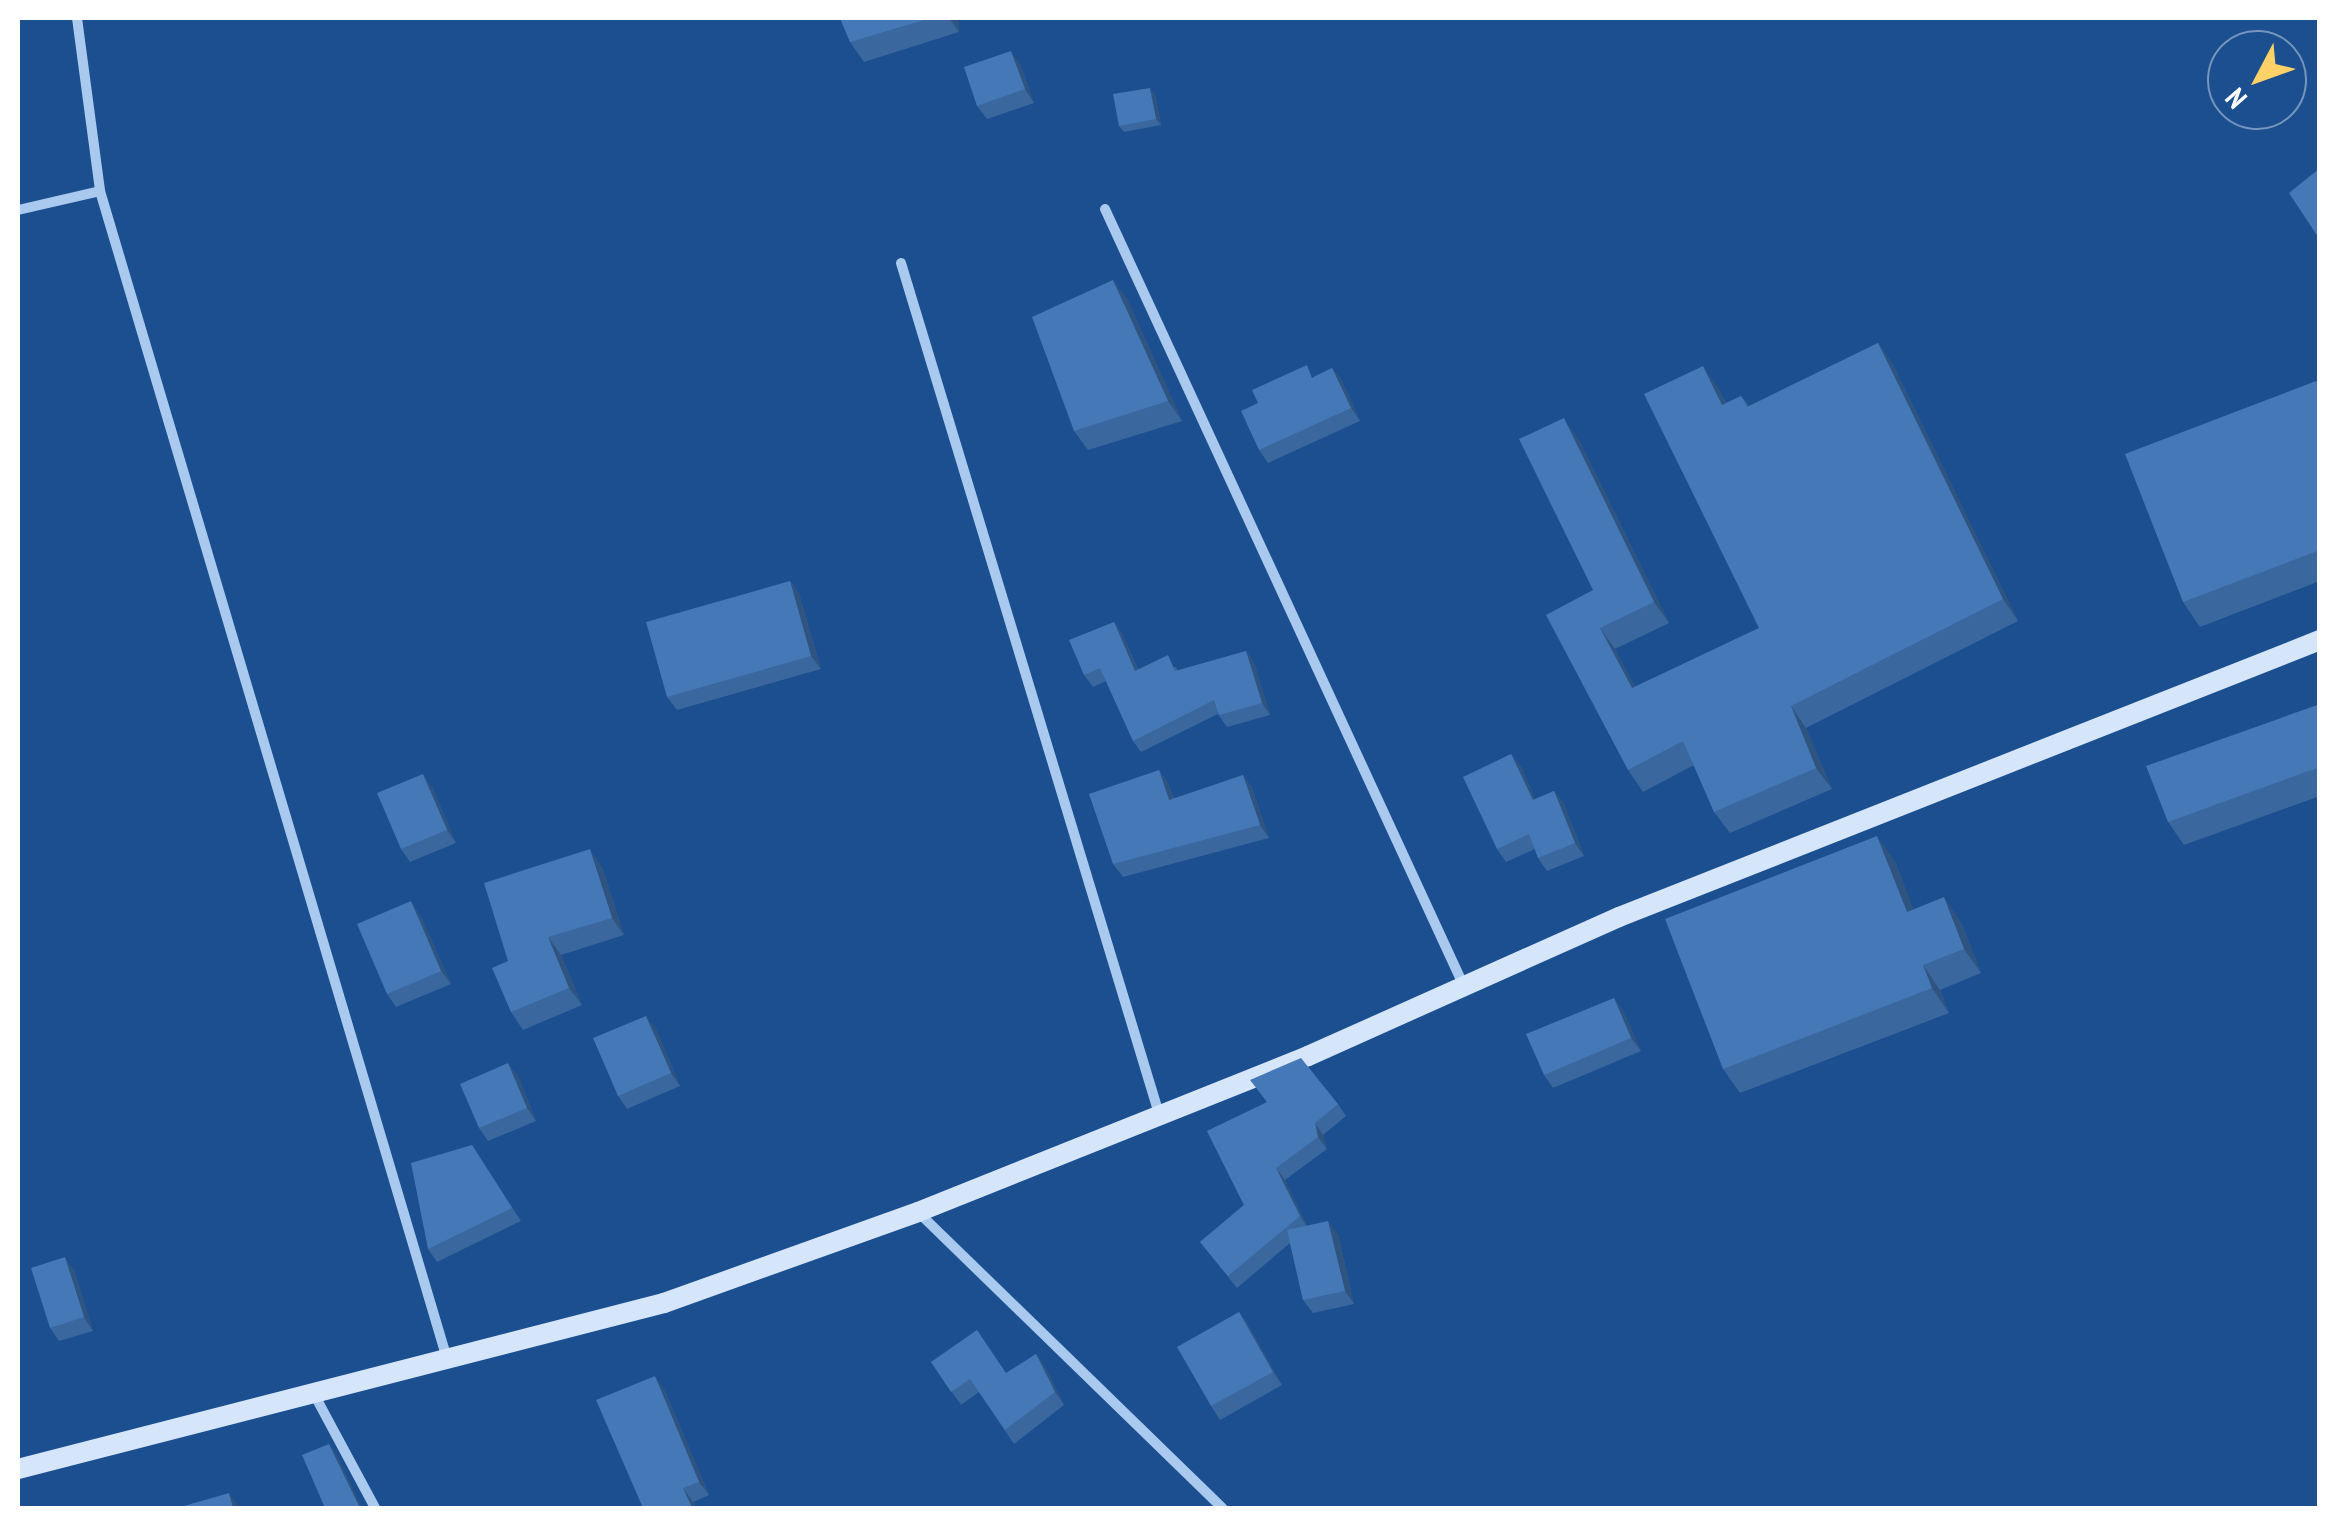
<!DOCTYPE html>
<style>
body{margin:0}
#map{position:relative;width:2337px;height:1526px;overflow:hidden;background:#1b4f8f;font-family:"PT Sans Narrow",sans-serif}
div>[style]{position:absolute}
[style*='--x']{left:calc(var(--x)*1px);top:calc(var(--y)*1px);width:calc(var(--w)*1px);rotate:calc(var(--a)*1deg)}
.street>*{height:10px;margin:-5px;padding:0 5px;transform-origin:5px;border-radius:5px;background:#a9c9ee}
.secondary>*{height:20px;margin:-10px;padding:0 10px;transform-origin:10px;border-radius:10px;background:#d6e6fa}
.wall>*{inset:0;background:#3a679d}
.shaded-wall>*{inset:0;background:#305480}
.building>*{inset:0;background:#4478b7}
span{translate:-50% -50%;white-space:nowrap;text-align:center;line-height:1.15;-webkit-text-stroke:10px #1b4f8f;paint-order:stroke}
.frame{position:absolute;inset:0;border:20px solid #fff;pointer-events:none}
.north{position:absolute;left:2207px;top:30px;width:100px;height:100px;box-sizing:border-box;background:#1b4f8f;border:2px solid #7695bc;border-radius:50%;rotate:229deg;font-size:28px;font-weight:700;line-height:40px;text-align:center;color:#fff}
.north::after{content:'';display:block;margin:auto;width:35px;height:45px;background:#ffd166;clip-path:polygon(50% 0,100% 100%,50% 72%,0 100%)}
</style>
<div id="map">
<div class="street">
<div style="--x:77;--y:18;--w:175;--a:82.4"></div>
<div style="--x:100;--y:191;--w:1218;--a:73.45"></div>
<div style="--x:1105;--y:209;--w:851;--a:65.21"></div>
<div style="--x:18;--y:210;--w:84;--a:-13"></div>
<div style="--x:901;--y:263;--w:889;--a:73.13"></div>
<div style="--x:919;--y:1213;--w:423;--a:44.2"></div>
<div style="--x:314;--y:1394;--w:129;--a:61.8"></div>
</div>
<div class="secondary">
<div style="--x:18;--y:1469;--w:667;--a:-14.41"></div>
<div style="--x:664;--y:1303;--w:270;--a:-19.7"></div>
<div style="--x:918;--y:1212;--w:420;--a:-21.8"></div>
<div style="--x:1308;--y:1056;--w:341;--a:-24.1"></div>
<div style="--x:1619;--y:917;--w:754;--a:-21.56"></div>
</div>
<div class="wall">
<div style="clip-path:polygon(840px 18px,958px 18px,959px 32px,864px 62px,850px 42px)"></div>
<div style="clip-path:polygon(1020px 64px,1034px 103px,987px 119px,977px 106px)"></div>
<div style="clip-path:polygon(1155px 95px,1161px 125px,1124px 132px,1119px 126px)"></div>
<div style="clip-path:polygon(1127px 299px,1182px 421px,1088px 450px,1074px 431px)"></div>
<div style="clip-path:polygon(1878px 343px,1893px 365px,2018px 621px,1806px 728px,1832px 789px,1730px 833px,1714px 812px,1694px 765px,1643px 792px,1628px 770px,1593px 590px,1579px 440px,1669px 623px,1615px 649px,1635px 687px,1759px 628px,1718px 388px,1726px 403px,1741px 396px,1749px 406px)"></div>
<div style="clip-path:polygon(1332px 368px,1342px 381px,1360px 421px,1268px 463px,1259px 450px,1315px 376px)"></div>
<div style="clip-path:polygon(2320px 386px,2320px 581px,2200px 627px,2183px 602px)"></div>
<div style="clip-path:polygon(790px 581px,799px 594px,821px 669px,677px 710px,667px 697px)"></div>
<div style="clip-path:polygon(1114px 622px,1122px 634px,1138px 669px,1176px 667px,1178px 671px,1246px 651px,1254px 663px,1270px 715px,1227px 727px,1218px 714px,1141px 752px,1133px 741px,1106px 681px,1093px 687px,1084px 675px)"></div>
<div style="clip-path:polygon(2320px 704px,2320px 796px,2184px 845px,2168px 822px)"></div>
<div style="clip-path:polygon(1511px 754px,1521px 767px,1535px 799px,1554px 791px,1564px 804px,1584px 856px,1547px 871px,1538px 858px,1535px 849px,1506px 862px,1497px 849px)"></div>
<div style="clip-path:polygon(1159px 770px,1168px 783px,1174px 799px,1243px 775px,1252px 788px,1269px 838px,1123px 877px,1113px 864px)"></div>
<div style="clip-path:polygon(432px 787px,456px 843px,410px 862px,401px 849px)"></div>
<div style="clip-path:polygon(1895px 861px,1913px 909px,1961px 922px,1981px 973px,1940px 990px,1949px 1013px,1740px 1093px,1723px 1069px)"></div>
<div style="clip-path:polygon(602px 867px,624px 935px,561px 955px,582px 1005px,523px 1030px,511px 1012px,508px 961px)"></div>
<div style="clip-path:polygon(420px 915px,451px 984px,396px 1007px,387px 994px)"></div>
<div style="clip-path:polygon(1614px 998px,1623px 1011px,1641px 1051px,1553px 1088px,1544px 1075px)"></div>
<div style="clip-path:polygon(656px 1029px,680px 1086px,627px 1109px,618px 1096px)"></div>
<div style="clip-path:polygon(518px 1076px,536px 1121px,488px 1141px,479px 1128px)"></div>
<div style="clip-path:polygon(1338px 1104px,1346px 1116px,1323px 1135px,1327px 1149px,1285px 1180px,1307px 1226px,1338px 1234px,1354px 1304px,1313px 1313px,1303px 1300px,1290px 1243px,1237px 1288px,1200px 1242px,1244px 1205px,1207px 1131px)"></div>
<div style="clip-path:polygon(472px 1145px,521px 1221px,437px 1262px,428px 1249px)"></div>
<div style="clip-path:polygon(74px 1270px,93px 1331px,59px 1341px,50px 1328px)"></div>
<div style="clip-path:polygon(1239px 1312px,1248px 1325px,1282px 1385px,1220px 1420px,1211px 1406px)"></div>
<div style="clip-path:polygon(1036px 1354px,1045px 1367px,1064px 1405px,1014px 1444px,979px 1392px,961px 1405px,931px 1362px,1006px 1373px)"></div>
<div style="clip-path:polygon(664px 1389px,709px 1495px,693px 1502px,696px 1508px,643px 1508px)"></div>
</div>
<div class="shaded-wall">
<div style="clip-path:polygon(949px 18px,958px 18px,959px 32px)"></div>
<div style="clip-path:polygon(1011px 51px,1020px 64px,1034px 103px,1025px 89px)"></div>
<div style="clip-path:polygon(1150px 88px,1155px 95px,1161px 125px,1156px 119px)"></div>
<div style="clip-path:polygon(1113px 280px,1127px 299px,1182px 421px,1168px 401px)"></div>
<div style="clip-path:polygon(1878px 343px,1893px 365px,2018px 621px,2003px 599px)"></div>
<div style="clip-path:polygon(1703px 366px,1718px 388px,1737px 427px,1722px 405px)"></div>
<div style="clip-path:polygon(1332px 368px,1342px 381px,1360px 421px,1351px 408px)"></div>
<div style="clip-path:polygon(1564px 418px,1579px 440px,1669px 623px,1654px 602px)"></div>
<div style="clip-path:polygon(790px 581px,799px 594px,821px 669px,811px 656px)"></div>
<div style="clip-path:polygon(1114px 622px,1122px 634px,1143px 682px,1135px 671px)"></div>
<div style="clip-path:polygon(1600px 628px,1615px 649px,1647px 710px,1632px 688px)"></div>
<div style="clip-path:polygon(1246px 651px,1254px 663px,1270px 715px,1262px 703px)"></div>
<div style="clip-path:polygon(1791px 706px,1806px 728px,1832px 789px,1816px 768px)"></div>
<div style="clip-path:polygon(1511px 754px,1521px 767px,1542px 813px,1533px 800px)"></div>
<div style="clip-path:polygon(1159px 770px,1168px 783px,1179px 813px,1169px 800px)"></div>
<div style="clip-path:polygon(423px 774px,432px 787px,456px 843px,447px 830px)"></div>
<div style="clip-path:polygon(1243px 775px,1252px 788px,1269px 838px,1260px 825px)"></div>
<div style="clip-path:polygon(1554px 791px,1564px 804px,1584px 856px,1575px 843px)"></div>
<div style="clip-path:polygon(1877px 836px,1895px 861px,1924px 936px,1907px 912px)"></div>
<div style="clip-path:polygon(590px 849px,602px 867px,624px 935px,612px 918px)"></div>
<div style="clip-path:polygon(1944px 897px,1961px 922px,1981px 973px,1964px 949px)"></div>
<div style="clip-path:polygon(411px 901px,420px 915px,451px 984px,441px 971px)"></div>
<div style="clip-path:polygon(548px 937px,561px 955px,582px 1005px,569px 988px)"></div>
<div style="clip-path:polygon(1923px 965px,1940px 990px,1949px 1013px,1932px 988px)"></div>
<div style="clip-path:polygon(1614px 998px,1623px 1011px,1641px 1051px,1631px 1038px)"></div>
<div style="clip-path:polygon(646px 1016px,656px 1029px,680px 1086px,671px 1073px)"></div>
<div style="clip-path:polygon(508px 1063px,518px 1076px,536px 1121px,527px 1108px)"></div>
<div style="clip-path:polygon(1315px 1123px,1323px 1135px,1327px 1149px,1318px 1137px)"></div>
<div style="clip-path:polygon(1276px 1168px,1285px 1180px,1308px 1228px,1300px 1216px)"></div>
<div style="clip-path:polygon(1328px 1221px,1338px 1234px,1354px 1304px,1345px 1291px)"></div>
<div style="clip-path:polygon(65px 1257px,74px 1270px,93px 1331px,84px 1317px)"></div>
<div style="clip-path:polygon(1239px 1312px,1248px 1325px,1282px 1385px,1273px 1372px)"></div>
<div style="clip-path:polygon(1036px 1354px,1045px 1367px,1064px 1405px,1055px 1392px)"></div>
<div style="clip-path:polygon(655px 1376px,664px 1389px,709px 1495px,699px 1482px)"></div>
<div style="clip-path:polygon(329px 1444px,337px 1455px,362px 1508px,360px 1508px)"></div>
<div style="clip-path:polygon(683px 1488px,693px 1502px,696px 1508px,692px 1508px)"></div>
<div style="clip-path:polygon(229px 1493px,237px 1505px,238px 1508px,233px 1508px)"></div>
</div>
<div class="building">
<div style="clip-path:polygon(840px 18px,931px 18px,850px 42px)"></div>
<div style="clip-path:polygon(1011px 51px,1025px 89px,977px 106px,964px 67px)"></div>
<div style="clip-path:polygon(1150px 88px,1156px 119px,1119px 126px,1113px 94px)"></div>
<div style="clip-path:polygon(2320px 168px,2320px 240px,2289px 193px)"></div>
<div style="clip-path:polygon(1113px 280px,1168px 401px,1074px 431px,1032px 317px)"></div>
<div style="clip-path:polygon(1878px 343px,2003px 599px,1791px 706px,1816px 768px,1714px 812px,1683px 741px,1628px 770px,1546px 615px,1593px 590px,1519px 439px,1564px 418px,1654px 602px,1600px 628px,1632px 688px,1759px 628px,1644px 394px,1703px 366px,1722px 405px,1741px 396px,1747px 407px)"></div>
<div style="clip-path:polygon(1307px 365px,1312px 378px,1332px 368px,1351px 408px,1259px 450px,1241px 411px,1258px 403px,1252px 390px)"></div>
<div style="clip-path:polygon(2316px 381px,2320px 389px,2320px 550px,2183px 602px,2125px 454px)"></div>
<div style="clip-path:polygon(790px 581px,811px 656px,667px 697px,646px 622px)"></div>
<div style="clip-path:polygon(1114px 622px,1135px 671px,1168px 655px,1175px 671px,1246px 651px,1262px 703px,1219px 715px,1214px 700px,1133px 741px,1100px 668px,1084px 675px,1069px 640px)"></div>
<div style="clip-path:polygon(2320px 704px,2320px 767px,2168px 822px,2146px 766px)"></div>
<div style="clip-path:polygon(1511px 754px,1533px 800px,1554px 791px,1575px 843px,1538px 858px,1529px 834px,1497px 849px,1463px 777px)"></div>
<div style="clip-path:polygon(1159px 770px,1169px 800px,1243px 775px,1260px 825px,1113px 864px,1089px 794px)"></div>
<div style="clip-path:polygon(423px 774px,447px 830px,401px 849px,377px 793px)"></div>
<div style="clip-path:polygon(1877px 836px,1907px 912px,1944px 897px,1964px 949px,1923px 965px,1932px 988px,1723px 1069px,1665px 919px)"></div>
<div style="clip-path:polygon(590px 849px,612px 918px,548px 937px,569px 988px,511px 1012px,492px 968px,508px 961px,484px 883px)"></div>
<div style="clip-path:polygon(411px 901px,441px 971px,387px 994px,357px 924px)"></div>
<div style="clip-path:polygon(1614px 998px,1631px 1038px,1544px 1075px,1526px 1034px)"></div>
<div style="clip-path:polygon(646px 1016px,671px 1073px,618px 1096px,593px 1038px)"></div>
<div style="clip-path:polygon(1301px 1058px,1338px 1104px,1315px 1123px,1318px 1137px,1276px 1168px,1300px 1216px,1228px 1276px,1200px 1242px,1244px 1205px,1207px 1131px,1267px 1102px,1250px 1080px)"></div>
<div style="clip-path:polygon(508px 1063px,527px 1108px,479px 1128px,460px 1084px)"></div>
<div style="clip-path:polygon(472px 1145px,512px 1208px,428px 1249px,411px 1163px)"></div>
<div style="clip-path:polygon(1328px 1221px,1345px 1291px,1303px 1300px,1287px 1230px)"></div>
<div style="clip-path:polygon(65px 1257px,84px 1317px,50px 1328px,31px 1268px)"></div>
<div style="clip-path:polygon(1239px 1312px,1273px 1372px,1211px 1406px,1177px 1347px)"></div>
<div style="clip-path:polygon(977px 1330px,1006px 1373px,1036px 1354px,1055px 1392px,1005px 1430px,970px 1379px,951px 1392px,931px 1362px)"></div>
<div style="clip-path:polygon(655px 1376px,699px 1482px,683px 1488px,692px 1508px,643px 1508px,596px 1400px)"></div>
<div style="clip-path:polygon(329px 1444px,360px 1508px,325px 1508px,302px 1455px)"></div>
<div style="clip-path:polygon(229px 1493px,233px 1508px,177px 1508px)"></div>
</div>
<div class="frame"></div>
<div class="north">N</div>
</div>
